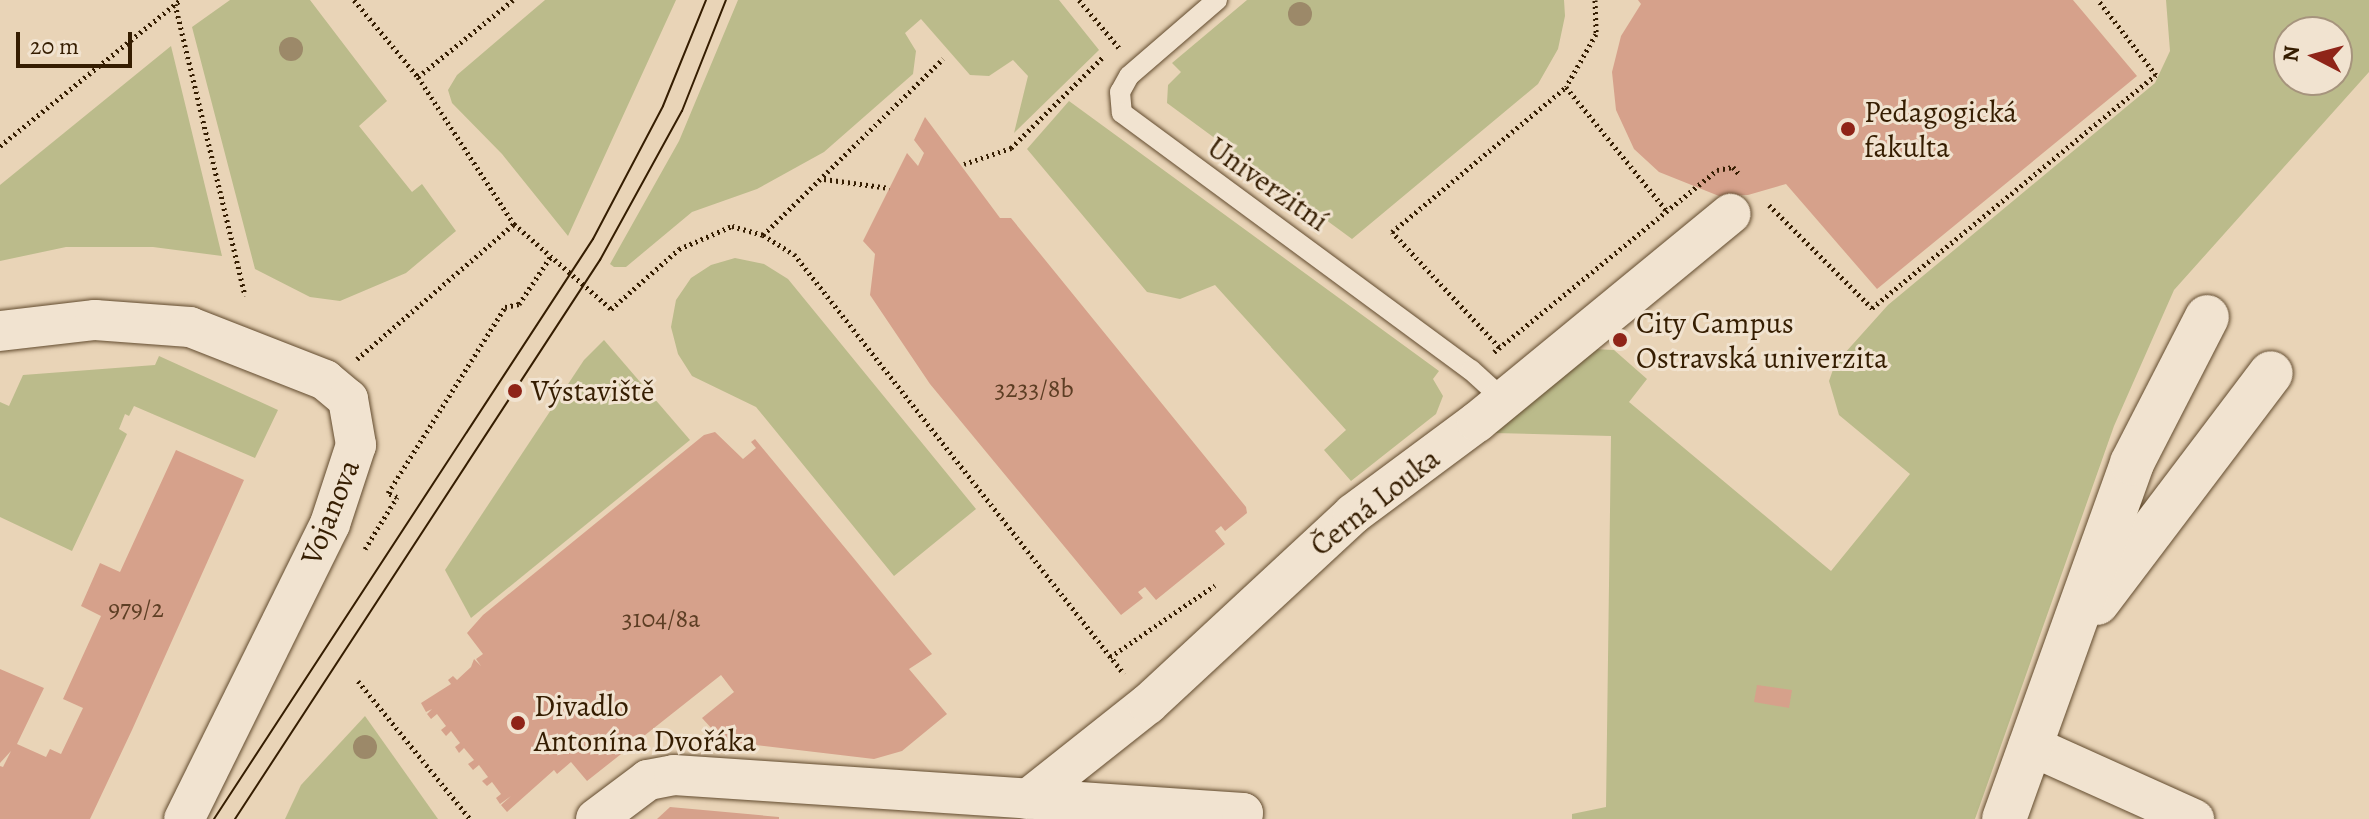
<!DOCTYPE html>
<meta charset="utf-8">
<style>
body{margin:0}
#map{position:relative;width:2369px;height:819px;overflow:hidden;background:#e9d4b7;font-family:Alegreya,serif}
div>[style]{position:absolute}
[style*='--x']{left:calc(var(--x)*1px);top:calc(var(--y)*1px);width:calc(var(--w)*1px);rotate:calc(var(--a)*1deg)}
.green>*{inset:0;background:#bbbb8b}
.building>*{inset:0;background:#d6a18b}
.path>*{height:5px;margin-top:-2.5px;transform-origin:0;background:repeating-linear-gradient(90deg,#351d01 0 2px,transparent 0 6px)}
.roads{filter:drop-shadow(0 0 2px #624b2e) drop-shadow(0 0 2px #624b2e)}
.lane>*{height:20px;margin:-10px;padding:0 10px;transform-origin:10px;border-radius:10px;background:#f1e3d0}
.street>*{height:40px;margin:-20px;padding:0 20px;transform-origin:20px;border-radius:20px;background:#f1e3d0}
.secondary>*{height:44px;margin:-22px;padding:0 22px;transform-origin:22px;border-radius:22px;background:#f1e3d0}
.tram>*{height:2px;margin:-1px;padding:0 1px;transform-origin:1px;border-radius:1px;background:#351d01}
.trees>*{width:24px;height:24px;margin:-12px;border-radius:50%;background:#9c8969}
.dots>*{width:22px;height:22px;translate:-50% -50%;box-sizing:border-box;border:4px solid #f1e3d0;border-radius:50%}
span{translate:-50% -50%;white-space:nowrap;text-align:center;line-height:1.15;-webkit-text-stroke:6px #f1e3d0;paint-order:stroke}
.number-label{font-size:26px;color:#5d3e24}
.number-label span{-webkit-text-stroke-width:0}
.poi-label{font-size:30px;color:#351d01}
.left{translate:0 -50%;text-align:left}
.street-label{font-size:30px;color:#351d01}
.north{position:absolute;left:2273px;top:16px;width:80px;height:80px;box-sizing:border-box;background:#f1e3d0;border:2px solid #a6947d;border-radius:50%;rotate:276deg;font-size:22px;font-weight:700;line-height:32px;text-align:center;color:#351d01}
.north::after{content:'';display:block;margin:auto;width:28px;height:36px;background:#8f2418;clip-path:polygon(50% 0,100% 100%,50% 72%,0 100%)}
.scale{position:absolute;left:16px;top:32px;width:116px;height:36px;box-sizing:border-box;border:4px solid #351d01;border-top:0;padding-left:10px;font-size:24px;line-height:28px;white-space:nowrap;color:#351d01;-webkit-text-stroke:6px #f1e3d0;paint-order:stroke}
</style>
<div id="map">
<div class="green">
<div style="clip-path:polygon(230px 0,310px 0,387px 101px,359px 126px,412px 192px,422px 184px,456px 231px,406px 273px,340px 301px,310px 297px,255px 269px,192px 27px)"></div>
<div style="clip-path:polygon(545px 0,676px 0,568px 236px,502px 154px,452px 103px,448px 90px,457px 75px)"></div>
<div style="clip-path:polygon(738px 0,1059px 0,1099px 50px,1014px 133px,1028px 76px,1013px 60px,989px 76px,970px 75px,921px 19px,905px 33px,916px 51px,913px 74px,824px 152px,757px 189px,692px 212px,626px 267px,614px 267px,610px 264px,679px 141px)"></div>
<div style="clip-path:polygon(1247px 0,1564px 0,1565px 16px,1558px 49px,1538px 84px,1352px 239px,1167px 103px,1168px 85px,1181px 72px,1172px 63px)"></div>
<div style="clip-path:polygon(evenodd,2166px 0,2369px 0,2369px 72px,2174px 290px,2114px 426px,1975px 819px,1572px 819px,1572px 814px,1606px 807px,1611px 436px,1494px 433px,1594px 349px,1614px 350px,1647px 379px,1629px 402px,1831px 571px,1910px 474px,1839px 415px,1829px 381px,1835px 364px,1888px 305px,2155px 83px,2170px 51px,2166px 0,2289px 32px,2337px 32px,2337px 80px,2289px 80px,2289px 32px)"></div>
<div style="clip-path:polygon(171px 46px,222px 256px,153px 247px,66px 247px,0 261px,0 185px)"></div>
<div style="clip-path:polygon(1069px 101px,1439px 371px,1433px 379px,1443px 396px,1436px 414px,1351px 481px,1324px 450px,1346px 430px,1215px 285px,1180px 299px,1147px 292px,1027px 149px)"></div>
<div style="clip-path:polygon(735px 258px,764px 264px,788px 279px,976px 509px,894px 576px,756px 407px,692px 376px,678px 354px,671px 327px,676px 300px,691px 278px,711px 265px)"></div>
<div style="clip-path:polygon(604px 340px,690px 440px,471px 618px,445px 570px,584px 360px)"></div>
<div style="clip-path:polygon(159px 356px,278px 410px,255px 458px,134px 406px,129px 416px,125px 414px,119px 429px,127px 434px,72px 551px,0 517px,0 402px,9px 406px,23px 375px,155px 365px)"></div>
<div style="clip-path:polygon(365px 716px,438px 819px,285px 819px,301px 785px)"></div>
</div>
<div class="building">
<div style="clip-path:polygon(1638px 0,2073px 0,2137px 76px,1877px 289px,1786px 184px,1748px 195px,1719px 196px,1659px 172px,1634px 149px,1616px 110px,1612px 72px,1621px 36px,1641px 4px)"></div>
<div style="clip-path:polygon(925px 117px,1000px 218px,1011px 218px,1246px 507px,1247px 513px,1225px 531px,1221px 526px,1215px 531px,1225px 544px,1156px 600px,1145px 587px,1138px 592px,1143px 598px,1121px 615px,930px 384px,870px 295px,875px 254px,863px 241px,907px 153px,918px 166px,924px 153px,914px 140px)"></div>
<div style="clip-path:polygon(715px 432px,743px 459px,756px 448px,751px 442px,755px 439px,851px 555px,932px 654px,909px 669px,947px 714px,902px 751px,874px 759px,723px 741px,702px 718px,734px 692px,721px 675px,587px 781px,571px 762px,557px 774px,554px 770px,507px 812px,501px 805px,511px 796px,500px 804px,496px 798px,501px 794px,492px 782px,487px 786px,482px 781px,488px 777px,479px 765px,473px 770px,468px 764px,474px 760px,464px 748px,459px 753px,455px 747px,460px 743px,451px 731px,446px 736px,441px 730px,446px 726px,437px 714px,431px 719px,427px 714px,432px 709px,426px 712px,421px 703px,451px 684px,448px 680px,453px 676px,457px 680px,471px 667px,474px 659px,481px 666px,476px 659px,483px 654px,467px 633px,483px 615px,704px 435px)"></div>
<div style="clip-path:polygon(176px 450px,244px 480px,132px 730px,90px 819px,0 819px,0 766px,3px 767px,11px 751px,0 763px,0 669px,44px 688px,17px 744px,46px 757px,50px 749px,61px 754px,83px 708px,63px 699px,101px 616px,81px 606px,100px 563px,120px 572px)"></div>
<div style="clip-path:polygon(1757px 685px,1792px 690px,1789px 708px,1754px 702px)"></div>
<div style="clip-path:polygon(670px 807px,779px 817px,779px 819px,657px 819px)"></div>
</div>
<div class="path">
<div style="--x:354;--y:0;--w:100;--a:50.3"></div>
<div style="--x:513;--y:0;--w:122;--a:141"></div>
<div style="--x:418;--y:77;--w:176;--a:56.9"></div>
<div style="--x:514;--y:224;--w:129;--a:41.2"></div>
<div style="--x:611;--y:309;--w:91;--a:-41.4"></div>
<div style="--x:679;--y:249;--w:58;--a:-23.5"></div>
<div style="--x:732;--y:226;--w:32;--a:16"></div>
<div style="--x:763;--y:235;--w:36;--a:32"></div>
<div style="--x:794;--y:254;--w:534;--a:51.84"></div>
<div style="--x:1079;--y:0;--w:64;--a:50.1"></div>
<div style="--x:1595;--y:0;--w:34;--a:88"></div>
<div style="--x:1596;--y:34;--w:61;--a:119.5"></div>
<div style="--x:1566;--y:87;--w:159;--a:50.9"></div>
<div style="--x:175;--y:4;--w:300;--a:76.5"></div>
<div style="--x:0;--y:146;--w:232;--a:-39"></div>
<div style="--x:964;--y:164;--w:50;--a:-18.8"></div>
<div style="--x:1011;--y:148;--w:129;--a:-44.7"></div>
<div style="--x:824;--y:179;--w:66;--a:7.9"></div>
<div style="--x:1769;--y:205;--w:146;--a:45"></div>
<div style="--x:1872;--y:308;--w:367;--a:-39.4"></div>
<div style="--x:2156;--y:75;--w:95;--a:-127.7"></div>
<div style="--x:763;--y:235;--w:252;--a:-44.4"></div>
<div style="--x:1499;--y:347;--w:157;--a:-132.9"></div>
<div style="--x:1392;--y:232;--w:226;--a:-39.8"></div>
<div style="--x:1494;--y:352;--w:288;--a:-39.2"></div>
<div style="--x:1717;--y:170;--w:16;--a:-11"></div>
<div style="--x:1733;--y:167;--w:11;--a:49"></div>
<div style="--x:357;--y:359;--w:207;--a:-40.7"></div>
<div style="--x:365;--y:549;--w:61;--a:-58.4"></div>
<div style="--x:397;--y:497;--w:10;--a:-156"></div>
<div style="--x:388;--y:493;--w:220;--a:-57.8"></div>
<div style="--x:505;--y:307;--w:14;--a:-12"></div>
<div style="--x:519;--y:304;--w:58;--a:-56.3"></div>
<div style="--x:1110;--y:657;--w:127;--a:-34.4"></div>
<div style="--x:358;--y:681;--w:178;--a:50.9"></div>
</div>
<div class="roads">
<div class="lane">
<div style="--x:1217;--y:0;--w:116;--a:139.2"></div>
<div style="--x:1129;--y:76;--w:18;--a:119"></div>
<div style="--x:1120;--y:92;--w:21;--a:85"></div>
<div style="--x:1122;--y:113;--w:433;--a:36.4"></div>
<div style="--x:1471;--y:370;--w:45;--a:42.3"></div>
</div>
<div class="street">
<div style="--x:0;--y:331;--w:96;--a:-6.6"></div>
<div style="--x:95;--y:320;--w:95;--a:4.2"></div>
<div style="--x:190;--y:327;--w:145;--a:21.4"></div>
<div style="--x:325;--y:380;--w:30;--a:40"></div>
<div style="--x:348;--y:399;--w:47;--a:80.1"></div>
<div style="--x:356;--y:445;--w:83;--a:108.2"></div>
<div style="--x:330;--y:524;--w:329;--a:116.3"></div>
<div style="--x:2029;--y:745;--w:181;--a:24.2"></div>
<div style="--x:1028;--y:799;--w:153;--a:-38.4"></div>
<div style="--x:1148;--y:704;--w:280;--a:-42.8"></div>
<div style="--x:1353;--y:514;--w:154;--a:-36.6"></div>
<div style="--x:1477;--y:422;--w:328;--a:-39.4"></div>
<div style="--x:596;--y:819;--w:65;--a:-36.9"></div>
<div style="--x:648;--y:780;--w:26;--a:-11"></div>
<div style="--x:674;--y:775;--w:570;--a:3.82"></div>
<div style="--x:1243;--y:813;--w:6;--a:99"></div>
</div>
<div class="secondary">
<div style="--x:2097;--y:603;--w:288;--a:-52.9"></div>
<div style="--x:2004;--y:819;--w:378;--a:-70.2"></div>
<div style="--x:2132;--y:463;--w:164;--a:-62.8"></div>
</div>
</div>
<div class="tram">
<div style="--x:214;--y:819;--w:693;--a:-56.84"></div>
<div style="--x:593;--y:239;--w:150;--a:-62.2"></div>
<div style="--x:663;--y:106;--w:114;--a:-67.9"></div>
<div style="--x:235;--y:819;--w:668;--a:-56.86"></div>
<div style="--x:600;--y:260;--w:170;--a:-61.2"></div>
<div style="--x:682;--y:111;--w:119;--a:-68.4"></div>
</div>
<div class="trees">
<div style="left:1300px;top:14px"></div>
<div style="left:291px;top:49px"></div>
<div style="left:365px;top:747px"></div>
</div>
<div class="dots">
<div style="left:1848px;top:129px;background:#8f2418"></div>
<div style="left:1620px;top:340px;background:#8f2418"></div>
<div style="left:515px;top:391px;background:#8f2418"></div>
<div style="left:518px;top:723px;background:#8f2418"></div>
</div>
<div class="number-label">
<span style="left:1034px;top:389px">3233/8b</span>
<span style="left:136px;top:609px">979/2</span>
<span style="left:661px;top:619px">3104/8a</span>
</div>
<div class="poi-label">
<span class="left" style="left:1864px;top:129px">Pedagogická<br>fakulta</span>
<span class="left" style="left:1636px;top:340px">City Campus<br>Ostravská univerzita</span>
<span class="left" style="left:531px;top:391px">Výstaviště</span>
<span class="left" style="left:534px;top:723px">Divadlo<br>Antonína Dvořáka</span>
</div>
<div class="street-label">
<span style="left:1268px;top:184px;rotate:35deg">Univerzitní</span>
<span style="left:1375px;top:502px;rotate:-38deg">Černá Louka</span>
<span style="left:330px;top:512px;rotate:-68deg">Vojanova</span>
</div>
<div class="north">N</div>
<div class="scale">20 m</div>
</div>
